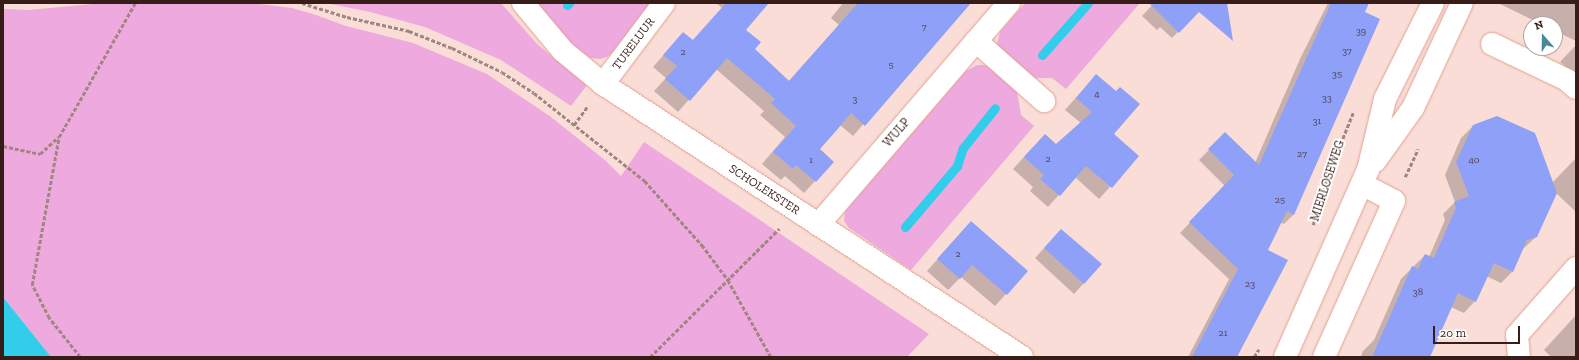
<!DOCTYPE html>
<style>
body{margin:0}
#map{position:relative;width:1579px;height:360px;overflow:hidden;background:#f9ddd6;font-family:"Zilla Slab",serif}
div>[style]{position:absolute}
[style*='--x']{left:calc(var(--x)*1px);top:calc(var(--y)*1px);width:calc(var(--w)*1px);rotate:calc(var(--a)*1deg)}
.green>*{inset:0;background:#eea9df}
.water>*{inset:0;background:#31cdeb}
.shadow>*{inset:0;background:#0003}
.stream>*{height:9px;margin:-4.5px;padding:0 4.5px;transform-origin:4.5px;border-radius:4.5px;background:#31cdeb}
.building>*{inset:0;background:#8fa0f8}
.path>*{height:2.5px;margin-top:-1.25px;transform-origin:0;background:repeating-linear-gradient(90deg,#a1857f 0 4px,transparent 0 6px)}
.roads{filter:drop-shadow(0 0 1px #e3a191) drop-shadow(0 0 1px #e3a191)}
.minor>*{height:22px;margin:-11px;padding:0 11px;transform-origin:11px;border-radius:11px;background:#fff}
.secondary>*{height:22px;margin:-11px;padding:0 11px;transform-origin:11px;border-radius:11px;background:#fff}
span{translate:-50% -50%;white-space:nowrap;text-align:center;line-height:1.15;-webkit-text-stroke:4px #fff;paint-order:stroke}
.number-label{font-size:10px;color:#4d3e4f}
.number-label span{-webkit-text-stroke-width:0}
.street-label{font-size:12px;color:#371d17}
.frame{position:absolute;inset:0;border:4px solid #371d17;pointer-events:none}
.north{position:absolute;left:1523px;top:16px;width:40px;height:40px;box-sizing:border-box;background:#fff;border:1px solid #afa5a2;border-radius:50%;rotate:340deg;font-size:11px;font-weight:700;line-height:16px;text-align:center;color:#371d17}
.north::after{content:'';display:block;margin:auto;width:14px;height:18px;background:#468998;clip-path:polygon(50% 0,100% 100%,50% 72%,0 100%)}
.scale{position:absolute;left:1433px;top:326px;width:87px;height:18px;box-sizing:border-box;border:2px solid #371d17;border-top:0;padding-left:5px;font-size:12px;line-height:14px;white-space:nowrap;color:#371d17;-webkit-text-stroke:3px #fff;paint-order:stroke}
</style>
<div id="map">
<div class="green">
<div style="clip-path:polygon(103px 3px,252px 3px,292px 8px,316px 15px,346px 26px,413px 43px,487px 74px,551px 117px,606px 161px,621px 176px,644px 142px,929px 334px,907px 357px,51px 357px,3px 297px,3px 9px,29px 10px)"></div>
<div style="clip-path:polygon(326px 3px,501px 3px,537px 44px,587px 85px,571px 106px,501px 60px,425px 27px,370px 12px)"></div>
<div style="clip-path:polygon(532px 3px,650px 3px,613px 52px,607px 57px,600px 59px,590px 58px,562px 39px)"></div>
<div style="clip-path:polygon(1025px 3px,1140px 3px,1066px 89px,1052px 78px,1032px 78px,998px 49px,997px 44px,1000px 32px)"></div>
<div style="clip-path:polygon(977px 65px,984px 65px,991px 67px,1017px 91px,1021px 115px,1034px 126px,911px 270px,849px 228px,844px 221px,845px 211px,966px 71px)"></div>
</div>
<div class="water">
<div style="clip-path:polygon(3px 297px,51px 357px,3px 357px)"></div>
</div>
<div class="shadow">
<div style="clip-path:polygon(716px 3px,768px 3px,745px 30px,754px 49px,789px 81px,839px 25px,831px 18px,843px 3px,969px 3px,853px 136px,840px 125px,819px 150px,815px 181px,804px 193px,785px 176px,781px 180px,762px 164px,785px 137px,760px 115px,764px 111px,716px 69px,678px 112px,654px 91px,666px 78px,653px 67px,683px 33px,692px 41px,722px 8px)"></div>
<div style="clip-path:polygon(1154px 3px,1206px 3px,1172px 38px,1160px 27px,1157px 30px,1142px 16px)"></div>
<div style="clip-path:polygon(1328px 3px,1353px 3px,1294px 214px,1284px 224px,1280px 222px,1267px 250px,1236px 357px,1188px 357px,1229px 279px,1180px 233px,1225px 186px,1199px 160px,1225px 134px,1255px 163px,1300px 59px)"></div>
<div style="clip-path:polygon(1498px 3px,1576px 3px,1576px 41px,1555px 31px,1555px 24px,1541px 24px)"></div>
<div style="clip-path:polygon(1576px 45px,1576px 76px,1560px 62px)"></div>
<div style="clip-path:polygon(1096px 75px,1112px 134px,1138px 156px,1099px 199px,1075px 177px,1048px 207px,1030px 191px,1033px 187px,1013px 169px,1033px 147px,1056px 145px,1081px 123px,1065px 110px)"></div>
<div style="clip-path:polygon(1473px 126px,1552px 183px,1576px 158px,1576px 212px,1556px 193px,1536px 237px,1523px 249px,1513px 271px,1501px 283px,1486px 276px,1475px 301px,1464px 313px,1451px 307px,1420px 357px,1361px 357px,1363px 351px,1374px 340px,1401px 279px,1425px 255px,1429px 257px,1445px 220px,1443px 214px,1455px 202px,1445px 175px,1461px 138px)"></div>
<div style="clip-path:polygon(971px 222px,1027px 271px,995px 306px,961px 277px,948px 290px,927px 271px)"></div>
<div style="clip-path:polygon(1061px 230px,1101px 264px,1074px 294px,1035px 258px)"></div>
<div style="clip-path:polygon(1576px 315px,1576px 357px,1551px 357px,1544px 350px)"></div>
</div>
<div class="stream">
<div style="--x:567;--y:5;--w:3;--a:-45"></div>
<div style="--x:1042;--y:55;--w:69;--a:-48.5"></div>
<div style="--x:905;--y:227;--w:80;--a:-49.6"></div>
<div style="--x:957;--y:166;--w:19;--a:-72"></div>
<div style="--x:963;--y:148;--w:51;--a:-51.3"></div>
</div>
<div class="building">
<div style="clip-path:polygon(726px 3px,769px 3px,746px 30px,761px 42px,755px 49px,789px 81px,858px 3px,971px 3px,865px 126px,851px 113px,836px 131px,820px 149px,834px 162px,816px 182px,796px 165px,793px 169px,773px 152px,796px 126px,771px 103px,775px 99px,727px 58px,690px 101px,665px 79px,677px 66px,663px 55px,683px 32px,693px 40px)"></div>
<div style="clip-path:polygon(1149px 3px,1227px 3px,1233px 41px,1199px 12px,1179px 33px)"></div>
<div style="clip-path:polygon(1331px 3px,1369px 3px,1365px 12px,1380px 19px,1294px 215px,1287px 211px,1268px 250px,1288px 260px,1237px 357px,1192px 357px,1238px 269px,1189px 222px,1234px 175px,1208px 149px,1225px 132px,1259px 165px)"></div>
<div style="clip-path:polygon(1096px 74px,1116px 91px,1120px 87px,1140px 104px,1114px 134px,1139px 156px,1112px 188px,1086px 166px,1060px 196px,1040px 179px,1044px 175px,1024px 157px,1045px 134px,1056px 144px,1092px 112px,1076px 98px)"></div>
<div style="clip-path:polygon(1497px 116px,1535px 133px,1557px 193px,1537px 237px,1527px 240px,1513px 272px,1494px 263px,1476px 302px,1458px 293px,1430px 357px,1372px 357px,1412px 266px,1418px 269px,1425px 254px,1434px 258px,1456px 208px,1454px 202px,1469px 196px,1456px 162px,1473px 125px)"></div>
<div style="clip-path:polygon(971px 221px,1028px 271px,1007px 295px,972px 265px,960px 279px,937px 259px)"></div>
<div style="clip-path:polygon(1061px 229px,1102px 264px,1084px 284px,1044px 248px)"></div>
</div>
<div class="path">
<div style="--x:302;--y:3;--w:47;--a:17.3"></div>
<div style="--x:347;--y:17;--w:64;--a:12.7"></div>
<div style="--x:409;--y:31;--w:46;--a:21.6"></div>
<div style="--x:452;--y:48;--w:55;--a:25.6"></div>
<div style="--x:502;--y:72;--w:38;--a:33"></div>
<div style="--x:534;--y:93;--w:142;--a:38.4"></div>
<div style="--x:645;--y:181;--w:86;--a:48.3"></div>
<div style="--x:702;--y:245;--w:44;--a:53.4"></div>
<div style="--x:728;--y:280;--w:88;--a:60.8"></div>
<div style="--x:574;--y:125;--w:24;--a:-54"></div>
<div style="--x:3;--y:146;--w:38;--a:12"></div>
<div style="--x:40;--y:154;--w:25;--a:-43"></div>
<div style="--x:1405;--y:177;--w:31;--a:-65"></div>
<div style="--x:1313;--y:225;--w:55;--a:-73.2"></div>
<div style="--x:1329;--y:172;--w:64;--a:-67.9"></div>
<div style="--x:80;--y:357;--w:50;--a:-128.5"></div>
<div style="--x:49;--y:318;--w:37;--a:-117"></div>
<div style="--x:32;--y:285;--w:150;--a:-79.7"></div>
<div style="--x:59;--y:137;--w:154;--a:-60.4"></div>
<div style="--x:650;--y:357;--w:182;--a:-44.8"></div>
<div style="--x:1254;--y:357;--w:9;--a:-58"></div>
</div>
<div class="roads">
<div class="minor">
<div style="--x:523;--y:3;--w:62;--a:50.2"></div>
<div style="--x:563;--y:51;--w:52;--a:39.5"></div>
<div style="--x:603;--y:84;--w:500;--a:33.09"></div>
<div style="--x:976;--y:41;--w:91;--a:41.4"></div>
<div style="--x:1492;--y:44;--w:83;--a:25.6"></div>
<div style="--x:1567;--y:80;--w:12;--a:42"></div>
<div style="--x:603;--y:84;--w:101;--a:-53"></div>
<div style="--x:818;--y:225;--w:293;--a:-49.3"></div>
<div style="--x:1324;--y:357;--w:171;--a:-65.8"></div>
<div style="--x:1394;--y:201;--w:36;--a:-152"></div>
<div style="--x:1519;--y:357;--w:22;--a:-95"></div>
<div style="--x:1517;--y:335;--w:89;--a:-48.6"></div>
</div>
<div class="secondary">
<div style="--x:1375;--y:161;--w:65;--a:-54.4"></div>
<div style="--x:1413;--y:108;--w:116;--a:-65"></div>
<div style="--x:1285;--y:357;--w:205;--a:-66.1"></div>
<div style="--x:1368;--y:170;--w:73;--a:-76.5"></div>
<div style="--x:1385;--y:99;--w:107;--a:-63.4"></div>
</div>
</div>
<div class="number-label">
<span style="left:924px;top:28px">7</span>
<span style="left:1361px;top:32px">39</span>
<span style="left:1347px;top:52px">37</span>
<span style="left:683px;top:53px">2</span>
<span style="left:891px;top:66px">5</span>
<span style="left:1337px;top:75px">35</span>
<span style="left:1097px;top:95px">4</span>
<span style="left:1327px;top:99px">33</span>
<span style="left:855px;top:100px">3</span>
<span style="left:1317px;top:122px">31</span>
<span style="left:1302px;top:155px">27</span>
<span style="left:1048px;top:160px">2</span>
<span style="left:811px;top:161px">1</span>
<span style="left:1474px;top:161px">40</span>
<span style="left:1280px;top:201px">25</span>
<span style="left:958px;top:255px">2</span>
<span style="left:1250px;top:285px">23</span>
<span style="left:1418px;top:293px">38</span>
<span style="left:1223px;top:334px">21</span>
</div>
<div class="street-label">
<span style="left:634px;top:44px;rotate:-53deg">TURELUUR</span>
<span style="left:897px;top:133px;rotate:-49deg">WULP</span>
<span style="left:1328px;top:181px;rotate:-72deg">MIERLOSEWEG</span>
<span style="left:764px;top:190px;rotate:33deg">SCHOLEKSTER</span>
</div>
<div class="frame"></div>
<div class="north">N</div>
<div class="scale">20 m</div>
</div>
